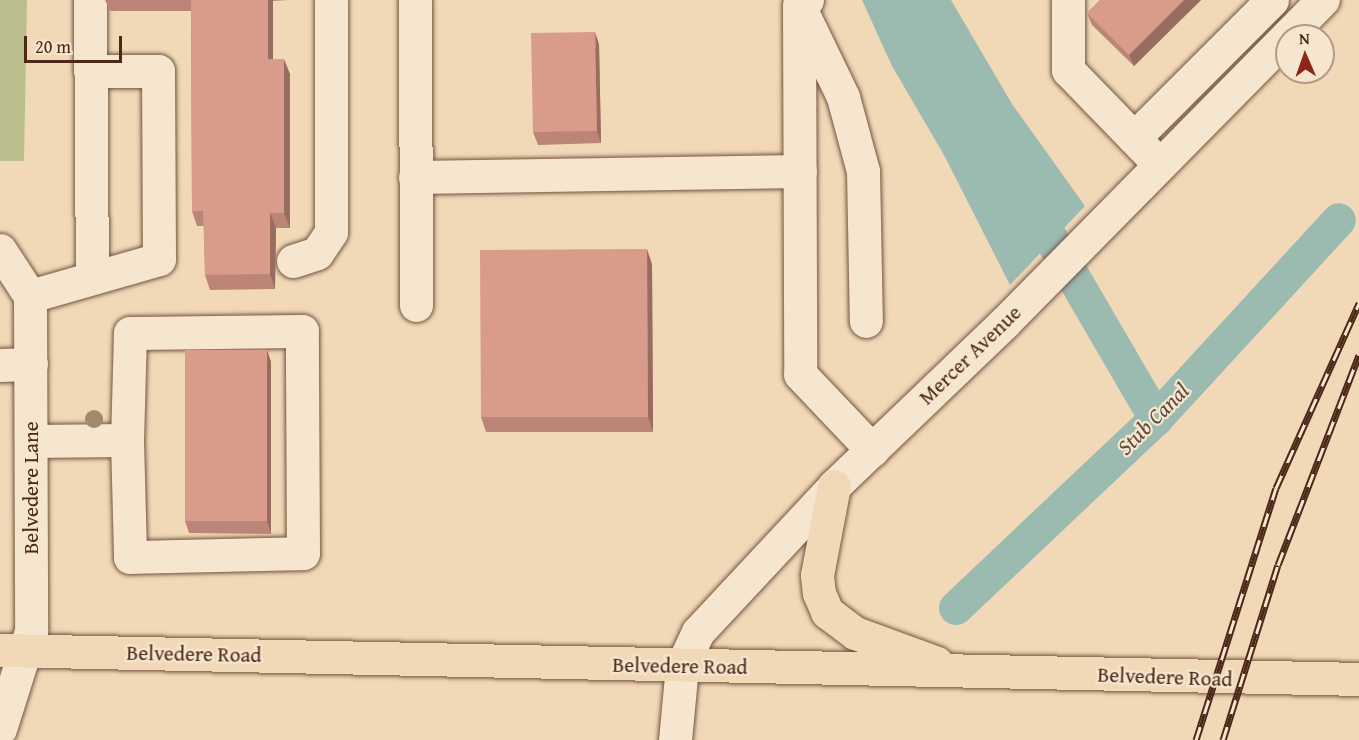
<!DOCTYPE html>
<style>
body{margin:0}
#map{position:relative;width:1359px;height:740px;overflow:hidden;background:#f1d9b7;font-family:"Gentium Book Plus",serif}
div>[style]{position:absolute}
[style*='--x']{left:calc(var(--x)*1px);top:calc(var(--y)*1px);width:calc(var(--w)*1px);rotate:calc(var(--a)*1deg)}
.green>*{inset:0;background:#bbbf8d}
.water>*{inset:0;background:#9bbab0}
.canal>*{height:34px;margin:-17px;padding:0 17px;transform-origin:17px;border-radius:17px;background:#9bbab0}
.roads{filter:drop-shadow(0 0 2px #74543f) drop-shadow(0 0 2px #74543f)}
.minor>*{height:33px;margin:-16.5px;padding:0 16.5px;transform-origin:16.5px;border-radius:16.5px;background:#f6e6d0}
.major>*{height:33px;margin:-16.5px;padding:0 16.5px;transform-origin:16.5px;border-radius:16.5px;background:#f1d9b7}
.rail>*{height:7px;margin-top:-3.5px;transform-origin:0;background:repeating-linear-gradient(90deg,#f6e6d0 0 14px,#4b2817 0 28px);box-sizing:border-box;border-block:2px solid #4b2817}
.trees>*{width:18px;height:18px;margin:-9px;border-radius:50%;background:#a2886c}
.wall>*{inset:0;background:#bb8577}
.shaded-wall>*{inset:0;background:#986c61}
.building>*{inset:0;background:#d99b8a}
span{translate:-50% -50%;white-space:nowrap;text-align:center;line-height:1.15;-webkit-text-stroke:4.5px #f6e6d0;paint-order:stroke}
.street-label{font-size:21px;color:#4b2817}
.water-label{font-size:22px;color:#5f4c3d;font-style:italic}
.north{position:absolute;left:1275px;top:24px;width:60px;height:60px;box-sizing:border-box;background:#f6e6d0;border:2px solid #b29a86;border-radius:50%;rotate:358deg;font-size:16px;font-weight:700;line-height:24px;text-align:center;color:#4b2817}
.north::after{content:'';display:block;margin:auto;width:21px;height:27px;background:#8f2418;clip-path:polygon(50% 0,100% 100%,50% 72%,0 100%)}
.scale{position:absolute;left:24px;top:36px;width:98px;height:27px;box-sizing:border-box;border:3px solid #4b2817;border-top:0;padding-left:8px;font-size:18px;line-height:21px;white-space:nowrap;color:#4b2817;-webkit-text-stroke:4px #f6e6d0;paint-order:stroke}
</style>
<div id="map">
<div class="green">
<div style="clip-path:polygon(0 0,27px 0,24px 161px,0 161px)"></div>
</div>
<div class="water">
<div style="clip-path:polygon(862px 0,951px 0,1012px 104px,1085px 206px,1010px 285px,944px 155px,892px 66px)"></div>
</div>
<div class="canal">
<div style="--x:1028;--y:199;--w:255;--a:59.8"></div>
<div style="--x:956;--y:608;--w:275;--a:-43.4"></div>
<div style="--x:1156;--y:419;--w:270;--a:-47.4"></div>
</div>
<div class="roads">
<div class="minor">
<div style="--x:90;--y:0;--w:275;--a:89.6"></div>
<div style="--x:415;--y:0;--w:305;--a:89.8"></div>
<div style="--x:807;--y:0;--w:9;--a:148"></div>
<div style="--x:799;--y:5;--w:369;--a:89.8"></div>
<div style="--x:800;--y:374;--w:105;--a:46.5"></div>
<div style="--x:1068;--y:0;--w:70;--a:90"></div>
<div style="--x:1068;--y:70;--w:131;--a:45.9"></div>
<div style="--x:802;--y:12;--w:94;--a:64.2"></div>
<div style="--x:843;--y:97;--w:77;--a:74.9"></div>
<div style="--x:863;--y:171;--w:150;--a:88.9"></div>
<div style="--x:1134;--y:138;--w:195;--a:-45"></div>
<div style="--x:415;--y:177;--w:385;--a:-0.9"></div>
<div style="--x:0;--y:250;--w:55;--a:56.9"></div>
<div style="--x:30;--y:296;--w:335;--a:89.8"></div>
<div style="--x:31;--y:631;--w:103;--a:107.6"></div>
<div style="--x:293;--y:261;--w:25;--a:-18"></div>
<div style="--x:317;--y:253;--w:25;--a:-56"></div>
<div style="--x:331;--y:232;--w:232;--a:-90"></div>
<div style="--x:30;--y:296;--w:134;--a:-16"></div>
<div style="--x:159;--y:259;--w:188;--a:-90.3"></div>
<div style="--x:158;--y:71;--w:68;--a:180"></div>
<div style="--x:0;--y:365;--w:31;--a:-2"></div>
<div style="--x:31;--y:441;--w:96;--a:-0.6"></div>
<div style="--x:127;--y:440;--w:117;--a:88.5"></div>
<div style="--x:130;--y:557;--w:173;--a:-1.3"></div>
<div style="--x:303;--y:553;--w:222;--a:-90.3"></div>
<div style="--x:302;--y:331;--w:172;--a:179.3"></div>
<div style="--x:130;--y:333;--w:107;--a:91.6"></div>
<div style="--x:675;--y:740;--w:74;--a:-84.6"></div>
<div style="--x:682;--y:666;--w:38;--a:-65"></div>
<div style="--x:698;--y:632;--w:200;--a:-47"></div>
<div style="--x:834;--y:486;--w:236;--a:-43.8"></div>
<div style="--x:1004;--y:323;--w:454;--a:-45.4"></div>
</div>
<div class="major">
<div style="--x:834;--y:486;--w:91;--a:100.8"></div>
<div style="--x:817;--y:575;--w:18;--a:84"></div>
<div style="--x:819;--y:593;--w:21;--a:67"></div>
<div style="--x:827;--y:612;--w:35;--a:37"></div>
<div style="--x:855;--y:633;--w:87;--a:20.1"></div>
<div style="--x:0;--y:650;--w:1359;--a:1.22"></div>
</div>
</div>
<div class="rail">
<div style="--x:1196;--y:740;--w:264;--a:-72.4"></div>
<div style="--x:1276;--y:488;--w:203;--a:-65.8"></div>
<div style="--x:1223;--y:740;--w:183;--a:-72.6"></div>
<div style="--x:1278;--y:565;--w:225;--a:-68.9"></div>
</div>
<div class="trees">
<div style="left:94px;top:419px"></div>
</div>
<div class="wall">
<div style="clip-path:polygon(105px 0,288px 0,273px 1px,273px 59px,290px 74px,290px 228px,276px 228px,275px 289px,210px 290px,205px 275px,204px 226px,197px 226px,192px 211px,191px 11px,110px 11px)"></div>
<div style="clip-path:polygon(1100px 0,1201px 0,1134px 66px,1092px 25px,1087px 13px)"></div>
<div style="clip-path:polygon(599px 44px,601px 143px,538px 145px,533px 132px)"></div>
<div style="clip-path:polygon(652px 264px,653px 432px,486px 432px,481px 417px)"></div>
<div style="clip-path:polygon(267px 350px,271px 362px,271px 534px,189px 533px,185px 521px)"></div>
</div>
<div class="shaded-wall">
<div style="clip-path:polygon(268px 0,273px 0,273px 74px,268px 59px)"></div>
<div style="clip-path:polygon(1184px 0,1201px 0,1134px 66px,1129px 55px)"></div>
<div style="clip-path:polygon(595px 32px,599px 44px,601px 143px,597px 131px)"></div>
<div style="clip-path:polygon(284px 59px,290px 74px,290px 228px,284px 213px)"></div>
<div style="clip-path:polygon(270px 213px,276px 228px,275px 289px,270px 274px)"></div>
<div style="clip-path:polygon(647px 249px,652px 264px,653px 432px,648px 417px)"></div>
<div style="clip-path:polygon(267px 350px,271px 362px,271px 534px,267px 521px)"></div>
</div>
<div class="building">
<div style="clip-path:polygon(191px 0,268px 0,268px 59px,284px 59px,284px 213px,270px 213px,270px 274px,205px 275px,203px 211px,192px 211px)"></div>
<div style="clip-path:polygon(1100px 0,1184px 0,1129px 55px,1087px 13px)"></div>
<div style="clip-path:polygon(595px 32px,597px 131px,533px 132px,531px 33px)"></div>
<div style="clip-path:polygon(647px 249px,648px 417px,481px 417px,480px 250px)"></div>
<div style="clip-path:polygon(185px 350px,267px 350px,267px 521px,185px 521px)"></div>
</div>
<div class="street-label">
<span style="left:970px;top:355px;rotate:-44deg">Mercer Avenue</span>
<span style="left:31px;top:488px;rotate:-90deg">Belvedere Lane</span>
<span style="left:194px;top:654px;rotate:1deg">Belvedere Road</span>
<span style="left:680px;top:666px;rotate:1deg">Belvedere Road</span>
<span style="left:1165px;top:677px;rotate:2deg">Belvedere Road</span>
</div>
<div class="water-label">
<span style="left:1153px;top:419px;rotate:-45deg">Stub Canal</span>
</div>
<div class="north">N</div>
<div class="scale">20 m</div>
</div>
